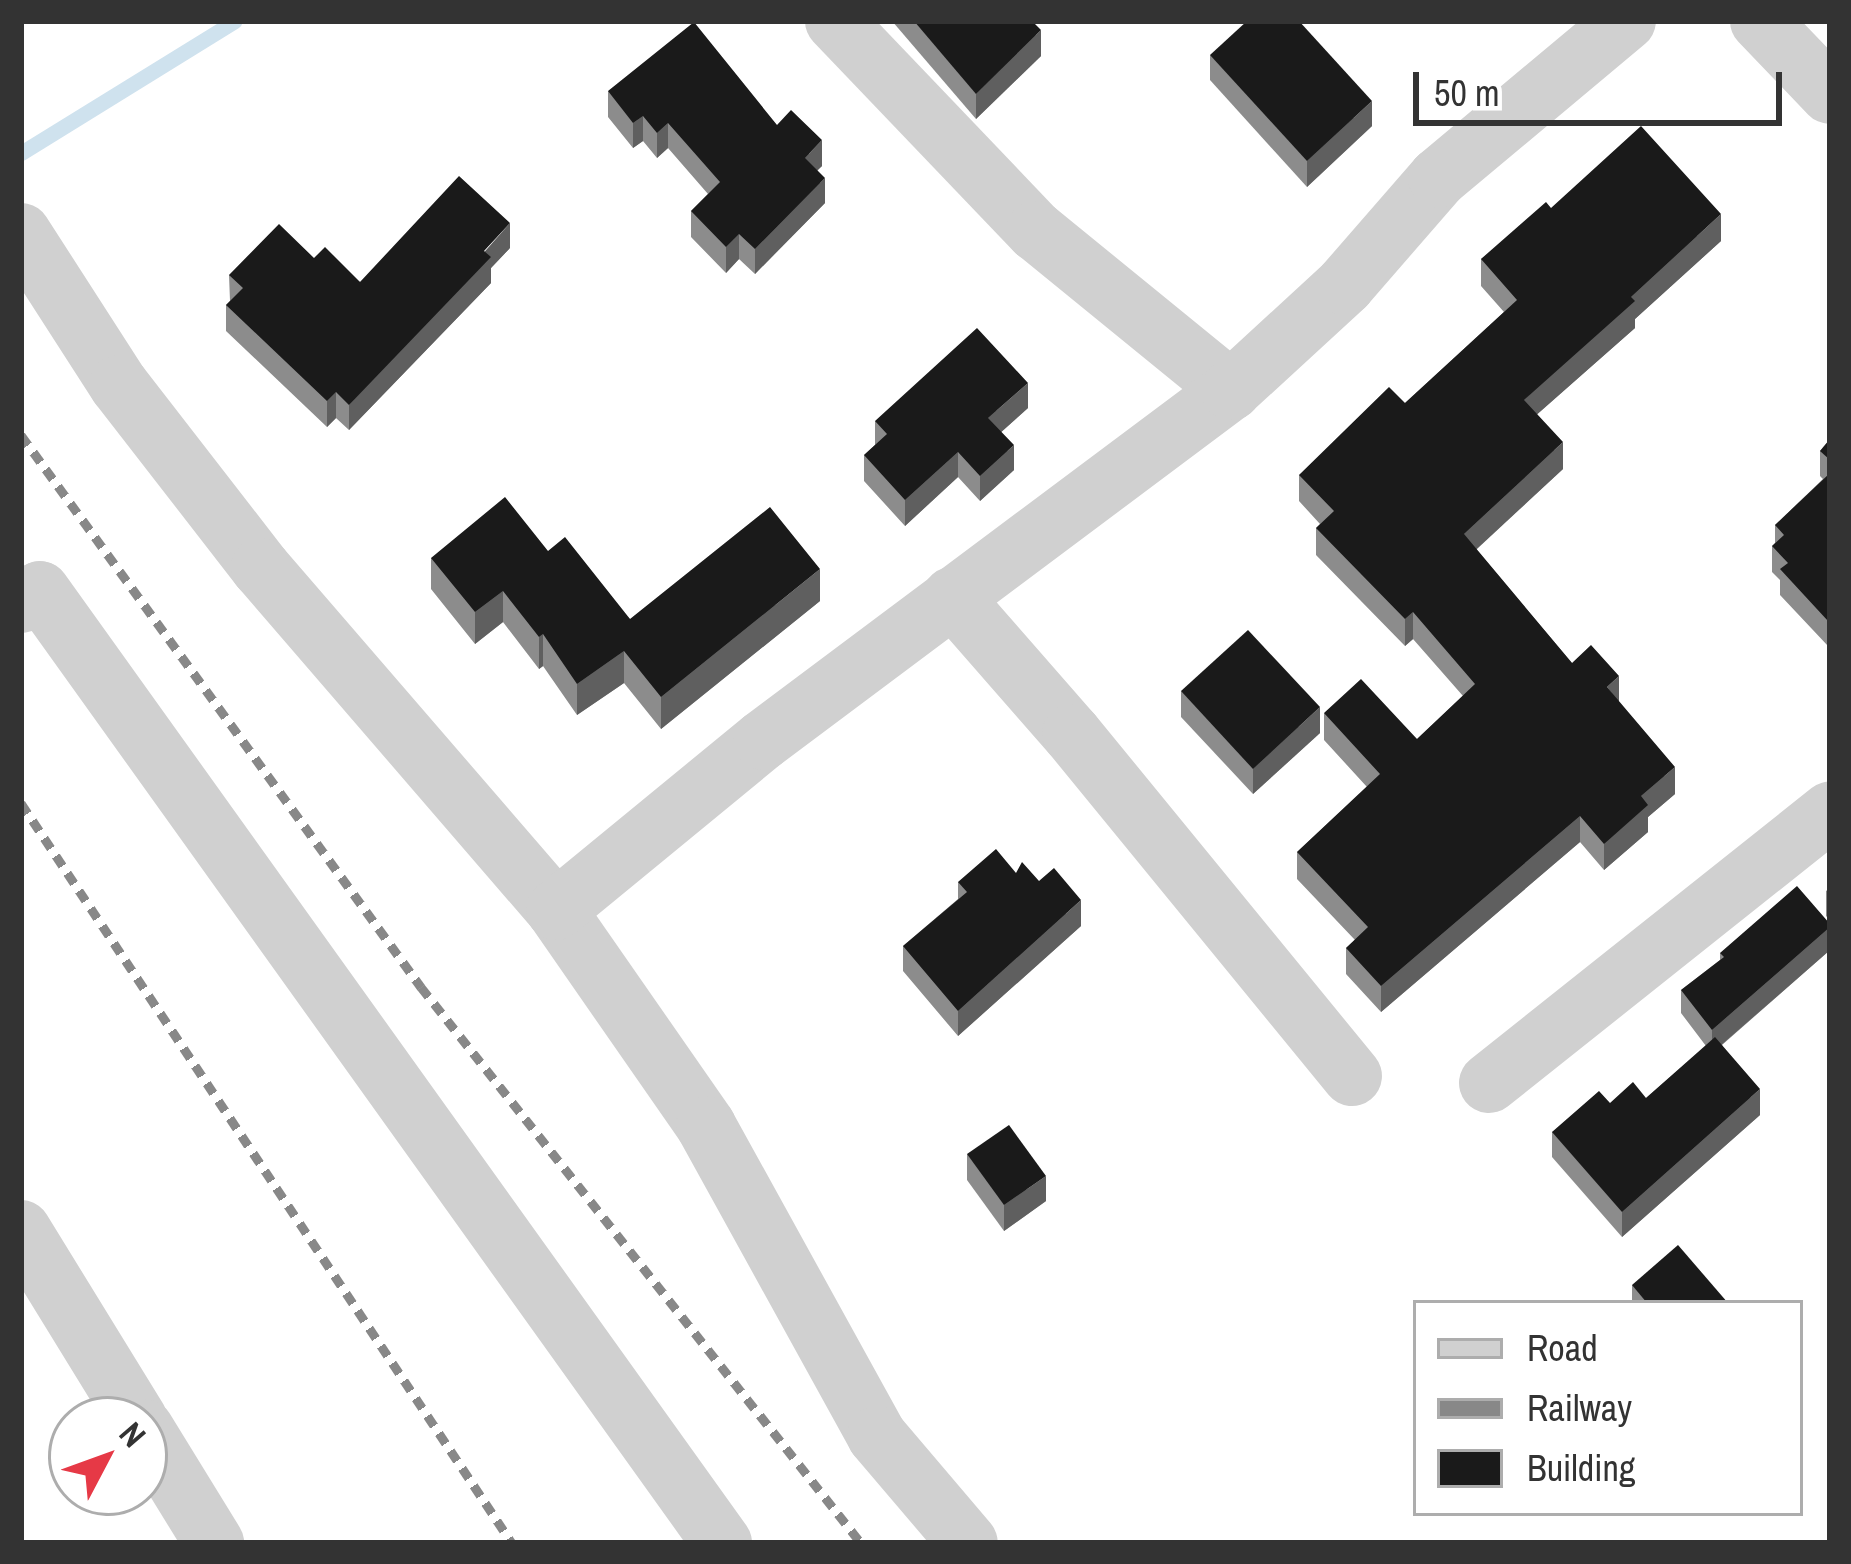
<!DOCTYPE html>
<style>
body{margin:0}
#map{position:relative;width:1851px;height:1564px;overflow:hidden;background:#fff;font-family:"Archivo Narrow",sans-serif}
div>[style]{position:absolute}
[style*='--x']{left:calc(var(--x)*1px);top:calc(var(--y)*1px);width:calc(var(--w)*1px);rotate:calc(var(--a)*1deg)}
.stream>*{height:15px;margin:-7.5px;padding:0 7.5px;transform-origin:7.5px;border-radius:7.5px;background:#cfe2ee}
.street>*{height:60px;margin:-30px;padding:0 30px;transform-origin:30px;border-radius:30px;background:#d0d0d0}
.rail>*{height:9px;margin-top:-4.5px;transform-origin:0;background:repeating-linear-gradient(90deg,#888 0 12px,transparent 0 21px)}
.wall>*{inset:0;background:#8c8c8c}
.shaded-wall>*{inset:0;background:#5f5f5f}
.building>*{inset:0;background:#1a1a1a}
span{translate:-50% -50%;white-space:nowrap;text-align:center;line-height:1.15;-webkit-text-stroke:12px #fff;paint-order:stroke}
.frame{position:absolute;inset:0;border:24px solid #333;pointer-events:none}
.legend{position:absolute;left:1413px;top:1300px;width:390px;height:216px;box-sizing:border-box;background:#fff;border:3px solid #adadad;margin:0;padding:15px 21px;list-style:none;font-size:36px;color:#333}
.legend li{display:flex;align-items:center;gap:24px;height:60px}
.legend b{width:60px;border:3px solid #adadad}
.north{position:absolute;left:48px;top:1396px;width:120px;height:120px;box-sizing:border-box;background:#fff;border:3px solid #adadad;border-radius:50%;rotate:49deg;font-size:33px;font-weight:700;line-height:48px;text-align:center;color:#333}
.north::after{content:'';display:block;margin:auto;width:42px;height:54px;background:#e63946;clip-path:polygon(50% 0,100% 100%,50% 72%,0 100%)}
.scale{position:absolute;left:1413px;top:72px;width:369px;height:54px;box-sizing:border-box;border:6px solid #333;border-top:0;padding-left:15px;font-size:36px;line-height:42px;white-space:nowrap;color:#333;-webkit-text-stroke:9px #fff;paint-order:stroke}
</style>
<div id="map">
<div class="stream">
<div style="--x:21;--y:153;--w:251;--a:-31.7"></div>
</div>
<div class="street">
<div style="--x:835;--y:21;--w:291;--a:46.3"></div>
<div style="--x:1036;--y:231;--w:252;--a:39.2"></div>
<div style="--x:1760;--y:21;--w:101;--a:46.2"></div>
<div style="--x:21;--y:233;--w:181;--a:57.2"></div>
<div style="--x:119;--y:385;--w:232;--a:52.2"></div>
<div style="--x:261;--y:568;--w:452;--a:49.2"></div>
<div style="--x:556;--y:910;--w:263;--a:55.2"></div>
<div style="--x:706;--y:1126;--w:354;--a:61.1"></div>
<div style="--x:877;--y:1436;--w:140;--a:49.6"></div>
<div style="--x:952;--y:597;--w:182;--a:48.8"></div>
<div style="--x:1072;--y:734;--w:442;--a:50.7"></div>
<div style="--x:21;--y:603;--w:22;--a:-32"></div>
<div style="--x:40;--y:591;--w:1171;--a:54.38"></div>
<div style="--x:556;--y:910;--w:268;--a:-39.4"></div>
<div style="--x:763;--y:740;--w:584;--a:-36.79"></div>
<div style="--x:1231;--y:390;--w:155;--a:-42.6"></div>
<div style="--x:1345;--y:285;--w:142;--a:-49"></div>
<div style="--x:1438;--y:178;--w:245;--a:-39.9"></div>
<div style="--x:1489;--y:1083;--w:436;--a:-38.5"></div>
<div style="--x:21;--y:1230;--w:223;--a:58.4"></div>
<div style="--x:144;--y:1429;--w:134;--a:58.4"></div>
</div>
<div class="rail">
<div style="--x:21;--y:435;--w:682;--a:54.07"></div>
<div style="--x:421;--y:987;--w:709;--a:51.64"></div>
<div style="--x:21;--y:803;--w:888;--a:56.44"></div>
</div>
<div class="wall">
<div style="clip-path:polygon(892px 21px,1032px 21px,1041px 56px,976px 119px)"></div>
<div style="clip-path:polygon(1210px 55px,1372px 126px,1307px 187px,1210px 80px)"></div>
<div style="clip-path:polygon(608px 91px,777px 125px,822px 166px,817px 170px,825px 203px,755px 274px,739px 259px,726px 273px,691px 237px,691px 211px,708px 194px,668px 148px,657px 158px,643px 141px,633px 148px,608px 117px)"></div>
<div style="clip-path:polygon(1551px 208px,1721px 241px,1635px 319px,1635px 328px,1537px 414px,1563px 469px,1476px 549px,1572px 663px,1619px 702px,1675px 794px,1648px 817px,1648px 832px,1604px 870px,1580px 842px,1381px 1012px,1346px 974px,1346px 948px,1355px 940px,1297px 879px,1297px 852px,1367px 787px,1324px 740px,1324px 713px,1417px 739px,1463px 696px,1413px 639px,1405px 646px,1316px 555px,1316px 528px,1320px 524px,1299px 501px,1299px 475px,1405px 403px,1504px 312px,1481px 286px,1481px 259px)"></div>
<div style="clip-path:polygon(510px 248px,491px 268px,491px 283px,349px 430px,336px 418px,327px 427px,226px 331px,226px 305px,230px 301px,229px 275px,314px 258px,360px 282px)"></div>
<div style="clip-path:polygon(1028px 408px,1001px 432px,1014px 470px,980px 501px,958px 477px,905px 526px,864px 481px,864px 455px,875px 445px,875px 421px)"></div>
<div style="clip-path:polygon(1830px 439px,1830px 644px,1828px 646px,1780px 595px,1780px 580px,1772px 572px,1772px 546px,1775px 543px,1775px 525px,1823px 479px,1820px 476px,1820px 451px)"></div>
<div style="clip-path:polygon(548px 551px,630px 619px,820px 601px,661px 729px,624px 683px,577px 715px,543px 666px,539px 669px,503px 622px,475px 644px,431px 589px,431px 558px)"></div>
<div style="clip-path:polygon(1181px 691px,1320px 733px,1253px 794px,1181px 717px)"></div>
<div style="clip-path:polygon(1016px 873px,1081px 926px,958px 1036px,903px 971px,903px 946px,958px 899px,958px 882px)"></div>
<div style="clip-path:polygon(1830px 888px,1830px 920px,1826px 916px,1826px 891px)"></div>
<div style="clip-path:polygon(1830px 924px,1830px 950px,1722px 1045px,1760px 1115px,1622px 1237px,1552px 1157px,1552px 1132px,1610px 1103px,1646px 1098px,1706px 1046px,1681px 1013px,1681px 990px,1720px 960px,1720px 953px)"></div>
<div style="clip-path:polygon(967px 1154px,1046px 1201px,1004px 1231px,967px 1180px)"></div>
<div style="clip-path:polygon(1632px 1285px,1728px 1303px,1632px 1303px)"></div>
</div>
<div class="shaded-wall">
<div style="clip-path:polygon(1041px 30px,1041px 56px,976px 119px,976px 94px)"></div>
<div style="clip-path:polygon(1372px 101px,1372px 126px,1307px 187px,1307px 161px)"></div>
<div style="clip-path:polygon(643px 116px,643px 141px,633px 148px,633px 123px)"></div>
<div style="clip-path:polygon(668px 123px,668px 148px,657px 158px,657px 133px)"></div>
<div style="clip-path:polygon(822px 140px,822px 166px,805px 183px,805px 158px)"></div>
<div style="clip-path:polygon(825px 178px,825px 203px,755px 274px,755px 249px)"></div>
<div style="clip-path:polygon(1721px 214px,1721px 241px,1635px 319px,1635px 328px,1524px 426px,1524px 400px,1631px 297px)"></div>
<div style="clip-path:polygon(510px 223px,510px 248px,491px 268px,491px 283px,349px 430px,349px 405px)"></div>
<div style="clip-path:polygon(739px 234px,739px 259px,726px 273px,726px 247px)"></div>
<div style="clip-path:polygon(1028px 383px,1028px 408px,988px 444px,988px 418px)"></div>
<div style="clip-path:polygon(336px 392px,336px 418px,327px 427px,327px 401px)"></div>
<div style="clip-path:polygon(1563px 442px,1563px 469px,1464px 561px,1464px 534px)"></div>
<div style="clip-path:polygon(1014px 445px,1014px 470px,980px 501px,980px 476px)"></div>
<div style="clip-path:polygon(958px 452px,958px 477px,905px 526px,905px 500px)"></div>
<div style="clip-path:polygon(820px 569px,820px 601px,661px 729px,661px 697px)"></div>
<div style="clip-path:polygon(503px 591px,503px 622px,475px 644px,475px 612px)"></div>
<div style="clip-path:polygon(1413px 612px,1413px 639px,1405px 646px,1405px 619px)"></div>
<div style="clip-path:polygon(543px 634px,543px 666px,539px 669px,539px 637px)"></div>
<div style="clip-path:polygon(624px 651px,624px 683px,577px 715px,577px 684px)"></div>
<div style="clip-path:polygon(1619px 676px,1619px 703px,1607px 687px)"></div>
<div style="clip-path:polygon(1320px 707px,1320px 733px,1253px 794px,1253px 769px)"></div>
<div style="clip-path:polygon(1675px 767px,1675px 794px,1648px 817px,1648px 832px,1604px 870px,1604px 844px,1641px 796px)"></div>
<div style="clip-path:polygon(1580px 816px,1580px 842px,1381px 1012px,1381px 986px)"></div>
<div style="clip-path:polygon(1081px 900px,1081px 926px,958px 1036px,958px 1011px)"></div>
<div style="clip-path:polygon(1830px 927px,1830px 950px,1712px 1053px,1712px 1030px)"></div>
<div style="clip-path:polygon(1760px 1089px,1760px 1115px,1622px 1237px,1622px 1212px)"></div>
<div style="clip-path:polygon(1046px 1176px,1046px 1201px,1004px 1231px,1004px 1205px)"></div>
</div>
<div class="building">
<div style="clip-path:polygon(914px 21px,1032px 21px,1041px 30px,976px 94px)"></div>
<div style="clip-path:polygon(1247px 21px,1299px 21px,1372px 101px,1307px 161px,1210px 55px)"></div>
<div style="clip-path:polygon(694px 22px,777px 125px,791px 110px,822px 140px,805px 158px,825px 178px,755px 249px,739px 234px,726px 247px,691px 211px,720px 182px,668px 123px,657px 133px,643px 116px,633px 123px,608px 91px)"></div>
<div style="clip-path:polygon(1641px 126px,1721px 214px,1631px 297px,1635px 301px,1524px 400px,1563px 442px,1464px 534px,1572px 663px,1591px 645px,1619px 676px,1607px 687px,1675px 767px,1641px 796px,1648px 805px,1604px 844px,1580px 816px,1381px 986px,1346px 948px,1368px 927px,1297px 852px,1380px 774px,1324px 713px,1361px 679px,1417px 739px,1475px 684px,1413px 612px,1405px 619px,1316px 528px,1334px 511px,1299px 475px,1389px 387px,1405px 403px,1517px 300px,1481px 259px,1546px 202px,1551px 208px)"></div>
<div style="clip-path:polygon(459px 176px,510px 223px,484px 251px,491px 257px,349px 405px,336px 392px,327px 401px,226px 305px,243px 288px,229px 275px,279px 224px,314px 258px,325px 247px,360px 282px)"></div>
<div style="clip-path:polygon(977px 328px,1028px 383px,988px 418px,1014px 445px,980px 476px,958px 452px,905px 500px,864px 455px,887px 434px,875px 421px)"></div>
<div style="clip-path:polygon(1830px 439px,1830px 460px,1820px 451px)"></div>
<div style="clip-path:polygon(1830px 473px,1830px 619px,1828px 621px,1780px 569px,1788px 563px,1772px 546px,1784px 535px,1775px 525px)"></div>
<div style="clip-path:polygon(505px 497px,548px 551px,565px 537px,630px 619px,770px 507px,820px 569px,661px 697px,624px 651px,577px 684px,543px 634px,539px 637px,503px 591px,475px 612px,431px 558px)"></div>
<div style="clip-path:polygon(1248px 630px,1320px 707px,1253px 769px,1181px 691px)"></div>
<div style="clip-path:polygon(996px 849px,1016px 873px,1022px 862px,1039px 881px,1054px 868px,1081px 900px,958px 1011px,903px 946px,967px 892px,958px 882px)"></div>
<div style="clip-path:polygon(1797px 886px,1830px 924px,1830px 927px,1712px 1030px,1681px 990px,1724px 957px,1720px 953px)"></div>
<div style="clip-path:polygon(1715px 1037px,1760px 1089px,1622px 1212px,1552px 1132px,1599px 1091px,1610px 1103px,1633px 1082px,1646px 1098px)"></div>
<div style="clip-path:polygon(1009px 1125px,1046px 1176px,1004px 1205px,967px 1154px)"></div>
<div style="clip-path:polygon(1678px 1245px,1728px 1303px,1647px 1303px,1632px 1285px)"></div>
</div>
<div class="frame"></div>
<ul class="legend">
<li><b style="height:15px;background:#d0d0d0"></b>Road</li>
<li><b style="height:15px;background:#888"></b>Railway</li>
<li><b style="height:33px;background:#1a1a1a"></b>Building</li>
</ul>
<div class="north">N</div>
<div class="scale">50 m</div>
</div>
